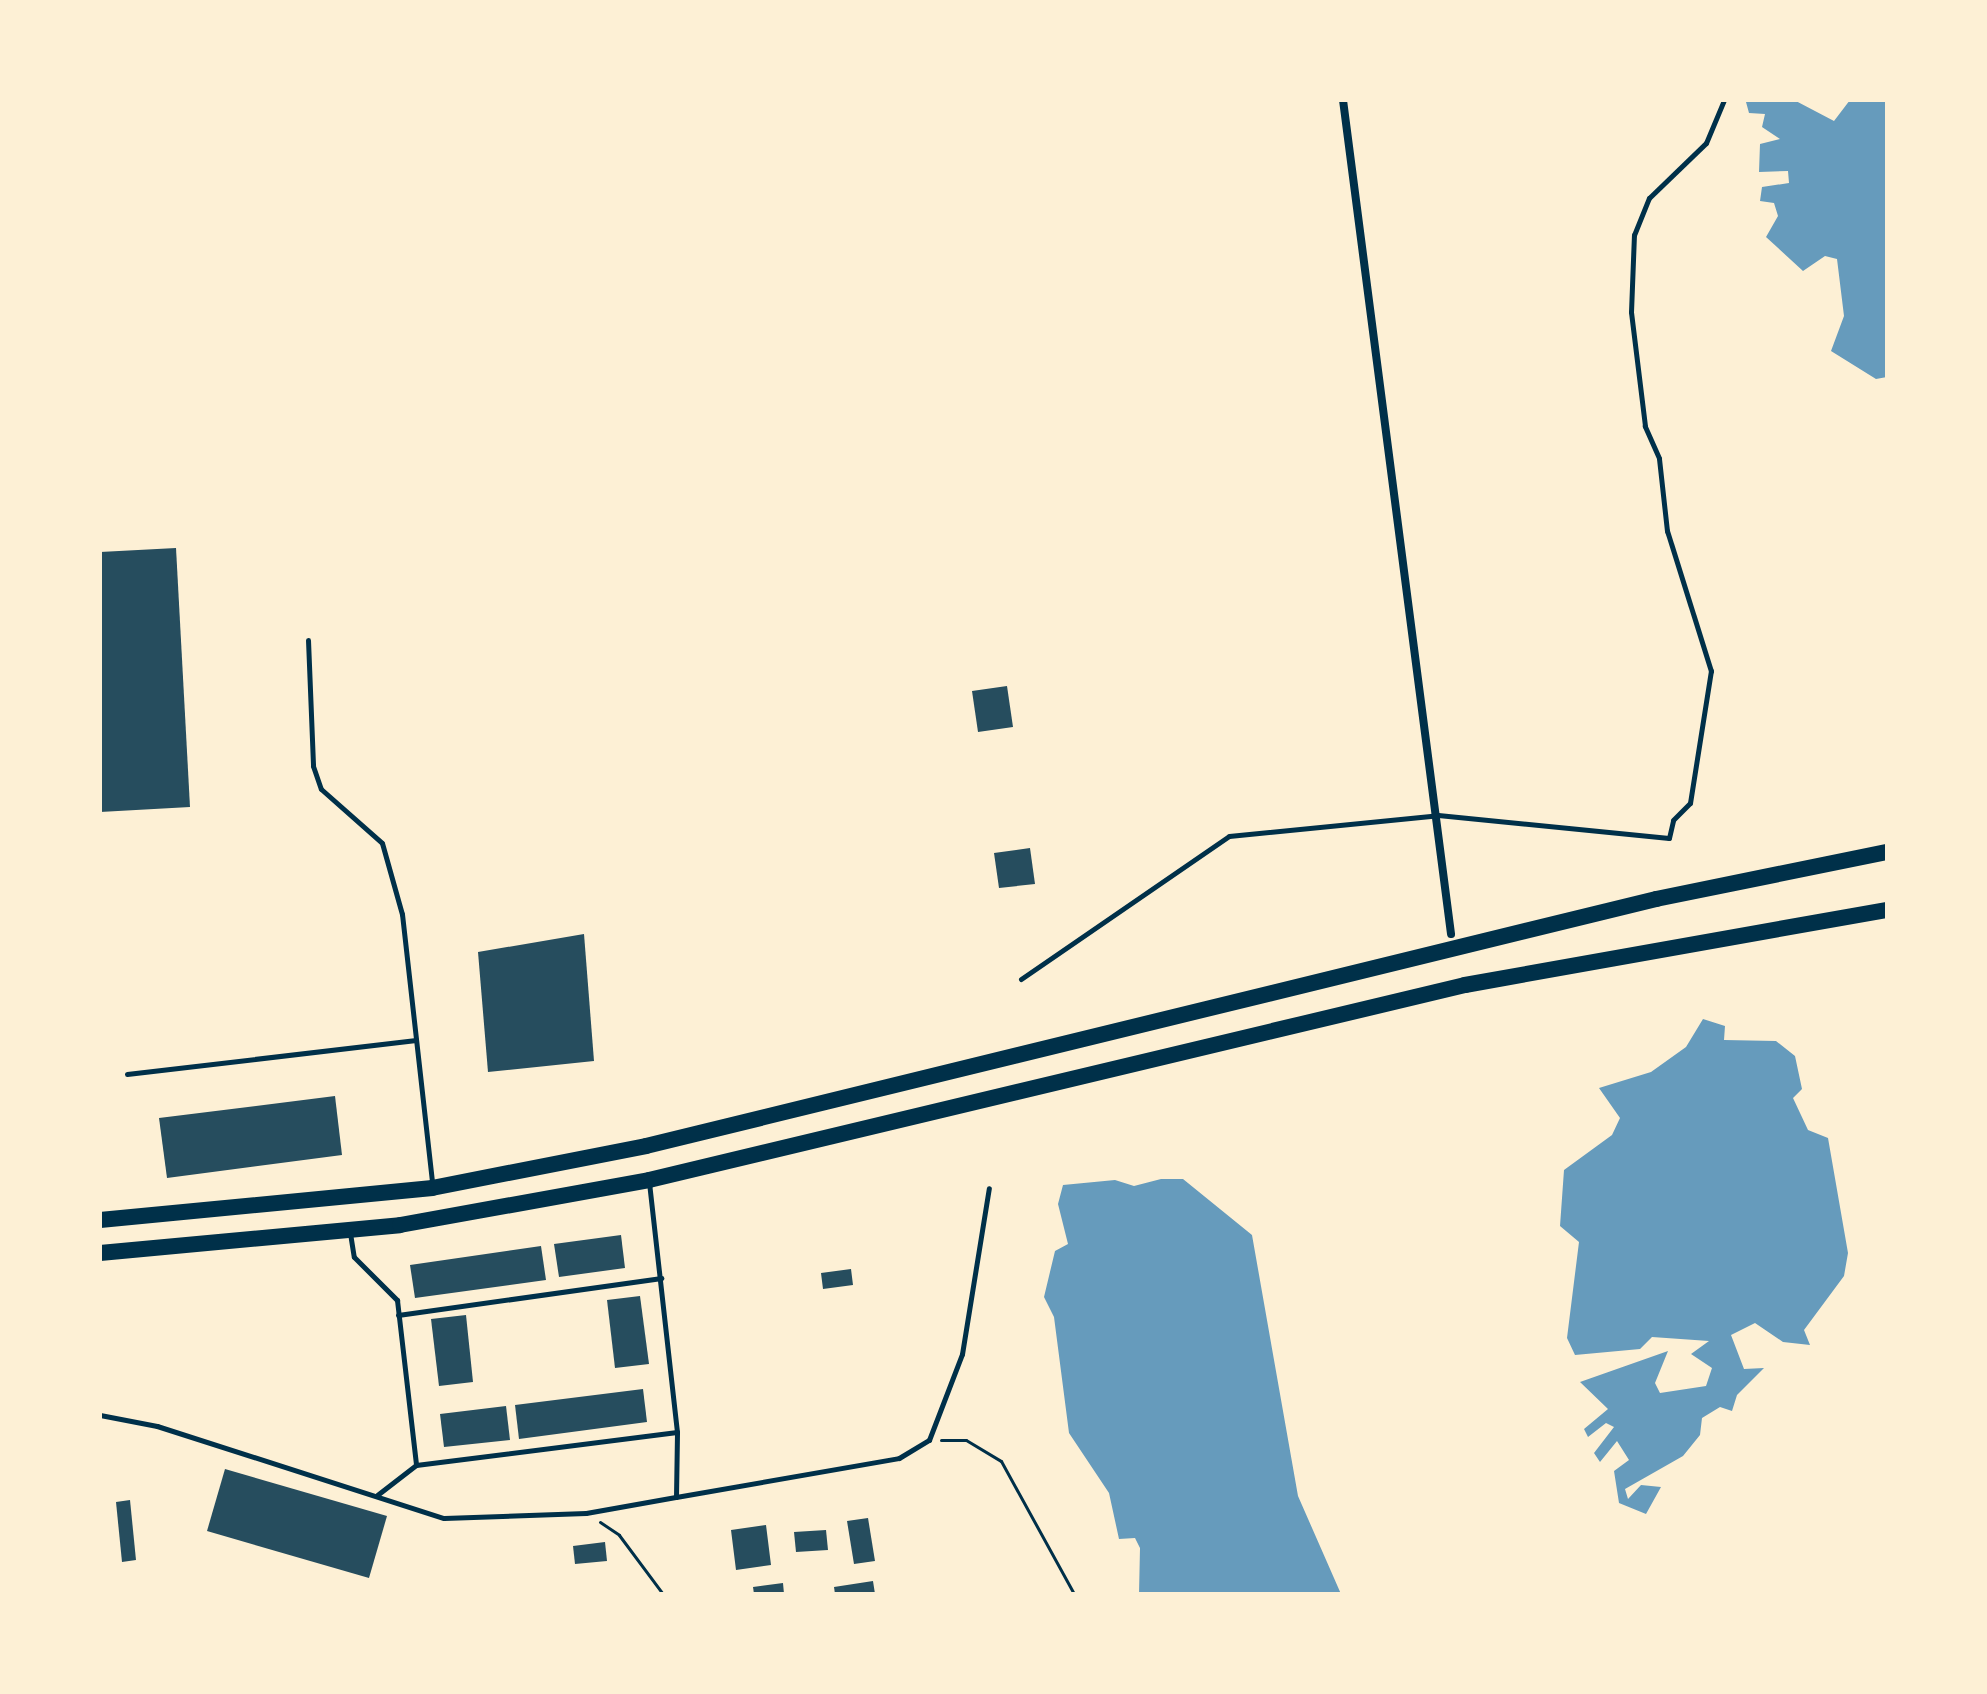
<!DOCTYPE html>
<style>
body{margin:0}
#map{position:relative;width:1987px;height:1694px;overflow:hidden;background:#fdf0d5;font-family:"Golos Text",sans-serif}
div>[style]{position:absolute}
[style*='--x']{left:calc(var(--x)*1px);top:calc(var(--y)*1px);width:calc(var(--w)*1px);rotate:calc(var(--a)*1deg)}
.water>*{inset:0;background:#669bbc}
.building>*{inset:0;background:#264d5e}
.path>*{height:3px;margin:-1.5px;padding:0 1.5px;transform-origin:1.5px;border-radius:1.5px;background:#003049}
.service>*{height:5px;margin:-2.5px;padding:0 2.5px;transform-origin:2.5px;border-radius:2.5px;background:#003049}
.minor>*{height:8px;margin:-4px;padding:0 4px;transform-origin:4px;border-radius:4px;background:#003049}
.secondary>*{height:16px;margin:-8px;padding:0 8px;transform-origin:8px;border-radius:8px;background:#003049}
span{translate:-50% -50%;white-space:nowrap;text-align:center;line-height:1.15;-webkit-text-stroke:8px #fdf0d5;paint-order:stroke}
.frame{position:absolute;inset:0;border:102px solid #fdf0d5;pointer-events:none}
</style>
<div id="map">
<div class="water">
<div style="clip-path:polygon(1794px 100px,1834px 121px,1850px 100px,1887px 100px,1887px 377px,1876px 379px,1831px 351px,1844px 316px,1837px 259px,1825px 256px,1803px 271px,1766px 237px,1778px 216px,1774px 203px,1760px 201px,1762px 187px,1789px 183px,1788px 171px,1759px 172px,1760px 144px,1780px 139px,1762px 127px,1765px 114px,1749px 113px,1746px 102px)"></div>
<div style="clip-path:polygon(1703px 1019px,1725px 1026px,1724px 1040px,1776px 1041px,1795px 1056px,1802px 1089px,1793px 1098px,1808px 1130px,1828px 1138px,1848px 1253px,1844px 1276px,1804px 1330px,1810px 1345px,1783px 1342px,1755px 1323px,1731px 1335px,1744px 1369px,1764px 1368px,1737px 1395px,1732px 1411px,1720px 1407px,1702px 1418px,1700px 1435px,1683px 1456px,1625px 1489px,1628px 1499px,1641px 1485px,1661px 1487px,1646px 1514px,1619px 1503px,1614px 1471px,1629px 1460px,1617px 1441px,1600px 1462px,1594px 1453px,1614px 1427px,1606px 1423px,1588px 1437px,1584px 1429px,1608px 1409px,1580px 1382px,1668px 1351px,1655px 1383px,1660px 1393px,1706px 1386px,1712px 1368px,1691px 1354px,1709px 1341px,1652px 1337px,1640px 1349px,1575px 1355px,1567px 1338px,1579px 1242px,1560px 1226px,1564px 1170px,1612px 1135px,1620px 1118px,1599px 1088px,1651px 1072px,1686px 1047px)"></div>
<div style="clip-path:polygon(1161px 1179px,1183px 1179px,1252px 1235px,1298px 1496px,1341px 1594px,1139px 1594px,1140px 1548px,1135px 1538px,1119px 1539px,1109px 1493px,1069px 1433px,1054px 1317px,1044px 1297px,1055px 1251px,1068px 1244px,1058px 1204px,1063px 1185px,1115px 1180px,1134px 1186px)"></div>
</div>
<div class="building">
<div style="clip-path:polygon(176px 548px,190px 807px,100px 812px,100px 552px)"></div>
<div style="clip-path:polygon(1007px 686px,1013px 727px,978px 732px,972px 691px)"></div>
<div style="clip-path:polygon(1030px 848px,1035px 884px,999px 888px,994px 853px)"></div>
<div style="clip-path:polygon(584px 934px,594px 1061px,488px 1072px,478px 952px)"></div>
<div style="clip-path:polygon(335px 1096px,342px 1155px,167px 1178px,159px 1118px)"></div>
<div style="clip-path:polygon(621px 1235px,625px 1268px,559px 1277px,554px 1244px)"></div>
<div style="clip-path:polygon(541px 1246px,546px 1280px,415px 1298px,410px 1265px)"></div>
<div style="clip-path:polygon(851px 1269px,853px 1285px,823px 1289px,821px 1273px)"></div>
<div style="clip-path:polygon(640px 1296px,649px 1364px,615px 1368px,607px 1300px)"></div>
<div style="clip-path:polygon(466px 1315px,473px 1382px,439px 1386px,431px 1319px)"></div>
<div style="clip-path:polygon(643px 1389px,647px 1422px,519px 1439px,515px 1405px)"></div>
<div style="clip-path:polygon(506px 1406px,510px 1440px,444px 1447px,440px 1414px)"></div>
<div style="clip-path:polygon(225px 1469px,387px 1516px,369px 1578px,207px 1531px)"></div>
<div style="clip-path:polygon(130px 1500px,136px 1560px,122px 1562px,116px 1502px)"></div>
<div style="clip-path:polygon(868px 1518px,875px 1561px,854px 1564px,847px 1521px)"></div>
<div style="clip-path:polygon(766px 1525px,771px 1565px,736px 1570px,731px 1530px)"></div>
<div style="clip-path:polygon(826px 1530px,828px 1550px,796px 1552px,794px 1532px)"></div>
<div style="clip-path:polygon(605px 1542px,607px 1561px,575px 1564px,573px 1546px)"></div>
<div style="clip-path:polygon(873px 1581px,875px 1594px,835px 1594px,834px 1587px)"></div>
<div style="clip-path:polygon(783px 1583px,784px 1594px,754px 1594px,753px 1587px)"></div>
</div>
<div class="path">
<div style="--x:941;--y:1440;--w:25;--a:0"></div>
<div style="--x:966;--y:1440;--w:41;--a:31"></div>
<div style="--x:1001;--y:1461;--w:152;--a:61.2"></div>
<div style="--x:600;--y:1522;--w:23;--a:34"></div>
<div style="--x:619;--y:1535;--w:74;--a:53.3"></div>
</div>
<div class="service">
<div style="--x:308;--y:640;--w:126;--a:87.7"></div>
<div style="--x:313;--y:766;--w:24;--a:71"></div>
<div style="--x:321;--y:789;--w:81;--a:41.5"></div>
<div style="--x:382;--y:843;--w:74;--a:74.3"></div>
<div style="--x:402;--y:914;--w:271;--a:83.6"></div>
<div style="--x:1021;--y:979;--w:252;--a:-34.5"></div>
<div style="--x:1229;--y:836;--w:210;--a:-5.7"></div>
<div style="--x:1438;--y:815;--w:232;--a:5.7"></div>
<div style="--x:1669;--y:838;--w:18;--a:-77"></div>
<div style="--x:1673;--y:820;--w:24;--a:-45"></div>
<div style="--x:1690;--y:803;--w:134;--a:-81"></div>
<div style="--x:1711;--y:671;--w:147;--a:-107.4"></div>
<div style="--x:1667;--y:531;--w:73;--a:-96.3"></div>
<div style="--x:1659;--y:458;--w:35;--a:-114"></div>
<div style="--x:1645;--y:426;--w:115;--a:-97"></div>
<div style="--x:1631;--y:312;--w:77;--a:-87.8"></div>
<div style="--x:1634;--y:235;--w:40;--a:-68"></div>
<div style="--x:1649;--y:198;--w:79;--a:-44"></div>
<div style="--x:1706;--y:143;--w:47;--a:-67.3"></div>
<div style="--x:127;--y:1074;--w:291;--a:-6.7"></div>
<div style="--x:350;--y:1233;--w:24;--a:81"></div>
<div style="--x:354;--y:1257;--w:61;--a:45"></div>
<div style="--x:397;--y:1300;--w:166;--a:83.4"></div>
<div style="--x:416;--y:1465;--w:49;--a:142.4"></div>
<div style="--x:398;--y:1315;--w:266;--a:-8"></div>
<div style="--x:100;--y:1415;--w:58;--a:10.9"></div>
<div style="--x:157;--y:1426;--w:301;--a:17.8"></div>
<div style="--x:444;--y:1518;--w:142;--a:-2"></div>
<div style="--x:586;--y:1513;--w:91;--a:-10.1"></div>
<div style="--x:676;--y:1497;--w:65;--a:-89.1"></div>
<div style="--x:677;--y:1432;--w:253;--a:-96.4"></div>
<div style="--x:416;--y:1465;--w:263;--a:-7.2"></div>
<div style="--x:676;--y:1497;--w:226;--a:-9.9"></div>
<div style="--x:899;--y:1458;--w:35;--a:-31"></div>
<div style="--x:929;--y:1440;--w:92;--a:-69"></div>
<div style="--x:962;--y:1354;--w:168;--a:-80.8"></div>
</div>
<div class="minor">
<div style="--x:1343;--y:100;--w:841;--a:82.62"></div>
</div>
<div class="secondary">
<div style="--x:100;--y:1220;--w:334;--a:-5.5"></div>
<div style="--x:432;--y:1188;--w:218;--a:-11.1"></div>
<div style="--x:646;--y:1146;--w:1040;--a:-13.74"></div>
<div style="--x:1656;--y:899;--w:236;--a:-11.5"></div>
<div style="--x:100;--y:1253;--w:301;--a:-5.3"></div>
<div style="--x:400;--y:1225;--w:253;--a:-10.2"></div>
<div style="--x:649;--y:1180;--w:839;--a:-13.44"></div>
<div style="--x:1465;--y:985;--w:429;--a:-10.1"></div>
</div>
<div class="frame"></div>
</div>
